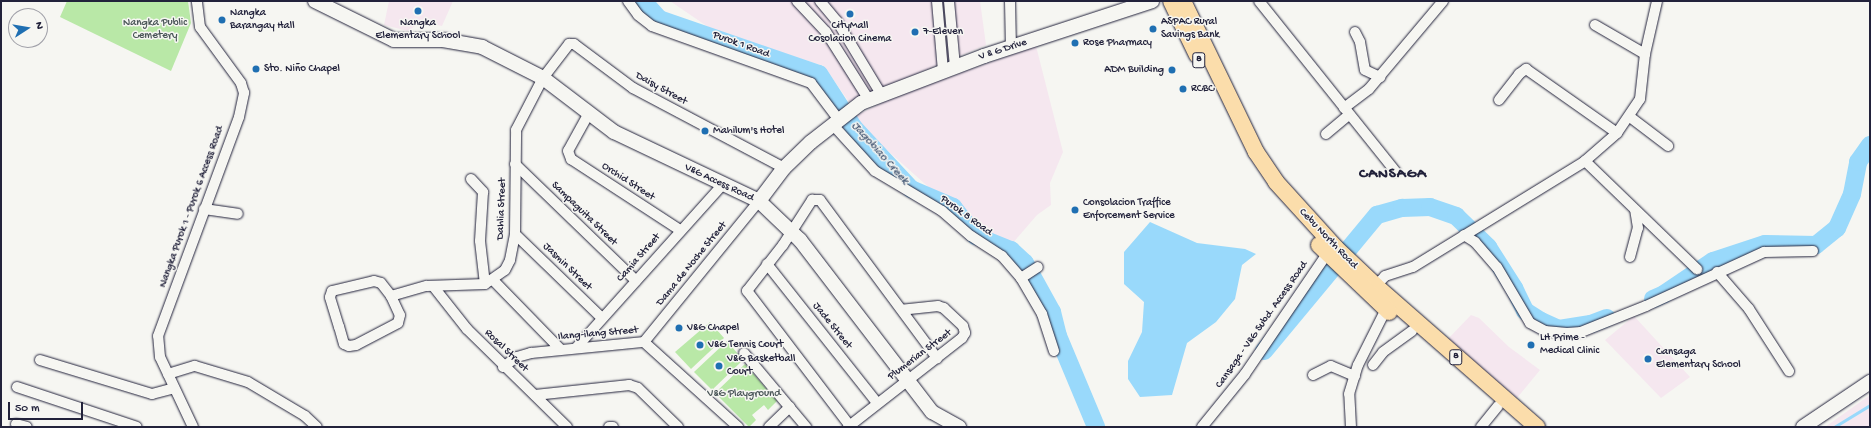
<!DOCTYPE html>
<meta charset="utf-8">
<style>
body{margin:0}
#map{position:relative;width:1871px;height:428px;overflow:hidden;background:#f6f6f2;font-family:"Gochi Hand",sans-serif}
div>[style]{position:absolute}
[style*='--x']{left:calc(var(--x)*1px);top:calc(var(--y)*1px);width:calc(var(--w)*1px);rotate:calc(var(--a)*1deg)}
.built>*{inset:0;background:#f5e7ef}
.green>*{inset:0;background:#b9e8a7}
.water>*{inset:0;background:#99d9fb}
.stream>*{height:3px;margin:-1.5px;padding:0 1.5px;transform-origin:1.5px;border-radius:1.5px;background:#99d9fb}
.river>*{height:18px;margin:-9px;padding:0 9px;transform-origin:9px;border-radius:9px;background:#99d9fb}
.roads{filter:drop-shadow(0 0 1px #22223b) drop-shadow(0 0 1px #22223b)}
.street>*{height:10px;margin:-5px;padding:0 5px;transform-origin:5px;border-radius:5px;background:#f6f6f2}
.secondary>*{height:14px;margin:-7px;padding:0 7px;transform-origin:7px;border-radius:7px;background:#f6f6f2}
.primary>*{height:16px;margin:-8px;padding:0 8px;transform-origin:8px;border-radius:8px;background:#fbddab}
.dots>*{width:11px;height:11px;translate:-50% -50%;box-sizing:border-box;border:2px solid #f6f6f2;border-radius:50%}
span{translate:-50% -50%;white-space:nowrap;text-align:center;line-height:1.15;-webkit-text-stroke:3px #f6f6f2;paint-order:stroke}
.shield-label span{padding:1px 3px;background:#f6f6f2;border:1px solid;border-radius:3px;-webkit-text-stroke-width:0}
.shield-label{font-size:10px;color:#22223b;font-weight:700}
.poi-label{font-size:11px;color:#22223b}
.left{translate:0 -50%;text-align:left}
.right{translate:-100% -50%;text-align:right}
.park-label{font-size:11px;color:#485456}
.street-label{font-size:11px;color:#22223b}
.water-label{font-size:12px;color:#465975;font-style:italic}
.district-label{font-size:15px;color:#22223b;font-weight:700;letter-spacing:1px}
.frame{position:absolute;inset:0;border:2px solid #22223b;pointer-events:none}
.north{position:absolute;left:8px;top:8px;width:40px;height:40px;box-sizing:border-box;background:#f6f6f2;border:1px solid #a1a1a9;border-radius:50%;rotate:78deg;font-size:11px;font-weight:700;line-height:16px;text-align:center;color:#22223b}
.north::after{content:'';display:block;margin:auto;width:14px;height:18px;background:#1f6fb2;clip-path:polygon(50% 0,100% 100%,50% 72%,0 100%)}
.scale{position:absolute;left:8px;top:402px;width:75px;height:18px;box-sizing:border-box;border:2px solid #22223b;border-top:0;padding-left:5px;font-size:12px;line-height:14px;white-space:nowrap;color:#22223b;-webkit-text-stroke:3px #f6f6f2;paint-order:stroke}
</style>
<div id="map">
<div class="built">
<div style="clip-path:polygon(389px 1px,453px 1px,442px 26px,421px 22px,408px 31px,384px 25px)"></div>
<div style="clip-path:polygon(670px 1px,980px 1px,986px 45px,849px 102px,824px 66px,714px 31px)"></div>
<div style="clip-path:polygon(1036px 46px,1063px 152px,1050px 183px,1051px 205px,1037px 215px,1011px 245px,970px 224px,851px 118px,898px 95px)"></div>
<div style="clip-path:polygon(1471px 315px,1479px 318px,1509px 347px,1540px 370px,1517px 398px,1447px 340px)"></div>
<div style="clip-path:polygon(1634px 316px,1690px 377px,1661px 398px,1605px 340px)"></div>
<div style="clip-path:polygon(1870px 395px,1870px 427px,1825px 427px)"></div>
</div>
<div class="green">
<div style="clip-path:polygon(67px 1px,188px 1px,191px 23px,171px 71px,60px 17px)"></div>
<div style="clip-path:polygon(710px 322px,724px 338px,691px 369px,675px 352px)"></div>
<div style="clip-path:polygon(727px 341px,743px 360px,712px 390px,694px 372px)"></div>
<div style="clip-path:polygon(745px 364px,777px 401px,768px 410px,764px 405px,752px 415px,756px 420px,749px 427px,715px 393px)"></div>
</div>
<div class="water">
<div style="clip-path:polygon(1150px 222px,1197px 243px,1245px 249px,1256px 254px,1242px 265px,1235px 299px,1216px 322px,1187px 343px,1172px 395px,1140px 397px,1128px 379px,1128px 361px,1142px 332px,1144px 302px,1124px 284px,1124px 252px)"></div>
</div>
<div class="stream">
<div style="--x:1834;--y:427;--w:42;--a:-31.4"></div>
</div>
<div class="river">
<div style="--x:643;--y:1;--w:24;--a:48"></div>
<div style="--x:659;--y:19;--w:169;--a:19"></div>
<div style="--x:819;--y:74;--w:64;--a:57.1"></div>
<div style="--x:854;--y:128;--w:83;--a:46.9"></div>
<div style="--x:911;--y:189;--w:46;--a:23.2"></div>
<div style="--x:953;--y:207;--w:37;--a:52"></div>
<div style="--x:976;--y:236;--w:38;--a:22"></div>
<div style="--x:1011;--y:250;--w:19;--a:43"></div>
<div style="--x:1025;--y:263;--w:56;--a:61.1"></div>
<div style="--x:1052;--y:312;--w:25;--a:76"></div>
<div style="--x:1058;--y:336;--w:99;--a:67.3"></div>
<div style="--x:1653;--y:299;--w:12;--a:-24"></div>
<div style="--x:1664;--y:294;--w:59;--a:-34"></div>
<div style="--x:1713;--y:261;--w:55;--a:-18.1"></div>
<div style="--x:1765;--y:244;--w:51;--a:1.1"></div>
<div style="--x:1816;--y:245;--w:27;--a:-39"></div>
<div style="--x:1837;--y:228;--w:37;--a:-66"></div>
<div style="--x:1852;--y:194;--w:33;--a:-79"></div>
<div style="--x:1858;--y:162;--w:21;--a:-55"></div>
<div style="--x:1264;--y:351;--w:177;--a:-50.3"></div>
<div style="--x:1377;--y:215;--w:26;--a:-16"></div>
<div style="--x:1402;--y:208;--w:28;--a:-2"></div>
<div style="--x:1430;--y:207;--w:28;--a:19"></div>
<div style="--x:1456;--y:216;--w:45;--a:44.1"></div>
<div style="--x:1488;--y:247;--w:49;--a:57.6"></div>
<div style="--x:1514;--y:288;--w:25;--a:64"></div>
<div style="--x:1525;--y:311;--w:19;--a:32"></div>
<div style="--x:1541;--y:321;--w:20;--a:24"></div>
<div style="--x:1559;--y:329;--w:32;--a:-9"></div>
<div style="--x:1591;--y:324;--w:17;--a:-21"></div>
</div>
<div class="roads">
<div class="street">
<div style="--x:628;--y:1;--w:17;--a:54"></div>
<div style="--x:638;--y:15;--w:18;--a:38"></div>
<div style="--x:652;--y:26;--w:169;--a:19.7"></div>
<div style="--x:811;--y:83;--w:46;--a:52.9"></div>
<div style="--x:797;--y:1;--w:42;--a:46.9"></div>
<div style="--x:826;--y:32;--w:80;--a:57.7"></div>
<div style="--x:820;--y:1;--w:26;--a:50"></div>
<div style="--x:837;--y:21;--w:85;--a:58.9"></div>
<div style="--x:937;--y:1;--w:70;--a:85.1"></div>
<div style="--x:949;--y:1;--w:66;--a:84.8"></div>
<div style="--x:1010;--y:1;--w:46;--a:88.8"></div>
<div style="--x:1259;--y:1;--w:218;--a:51.3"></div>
<div style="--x:1595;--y:25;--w:58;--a:30.1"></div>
<div style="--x:1355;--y:32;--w:11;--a:63"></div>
<div style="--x:1360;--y:42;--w:28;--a:80"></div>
<div style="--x:1365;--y:70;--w:17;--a:25"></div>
<div style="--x:1499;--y:100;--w:33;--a:-52"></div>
<div style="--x:1519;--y:74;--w:9;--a:-36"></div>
<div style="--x:1526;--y:69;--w:111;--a:35.1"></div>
<div style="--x:1344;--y:108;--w:31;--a:-37"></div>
<div style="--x:1369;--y:89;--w:115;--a:-49.9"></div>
<div style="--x:589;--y:113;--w:43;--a:118.9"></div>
<div style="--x:568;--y:151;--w:9;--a:69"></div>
<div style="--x:571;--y:159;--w:130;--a:33.1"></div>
<div style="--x:1630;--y:117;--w:48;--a:37.3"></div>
<div style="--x:833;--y:125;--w:62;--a:47.6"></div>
<div style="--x:875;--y:171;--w:78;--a:30.8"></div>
<div style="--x:942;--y:211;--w:38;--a:41"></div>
<div style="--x:971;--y:236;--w:37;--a:33"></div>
<div style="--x:1002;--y:256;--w:29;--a:49"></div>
<div style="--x:1021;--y:278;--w:42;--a:59.7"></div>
<div style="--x:1042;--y:314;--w:39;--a:72"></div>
<div style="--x:1326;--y:134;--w:30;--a:-40"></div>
<div style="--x:1585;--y:161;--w:156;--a:44"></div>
<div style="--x:515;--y:164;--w:168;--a:44"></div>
<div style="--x:471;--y:179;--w:18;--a:47"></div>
<div style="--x:483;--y:192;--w:49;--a:93.5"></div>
<div style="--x:480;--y:241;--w:43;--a:83.4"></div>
<div style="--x:204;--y:209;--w:34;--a:8"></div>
<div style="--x:515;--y:234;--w:121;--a:44"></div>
<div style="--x:1464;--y:235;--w:13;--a:32"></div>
<div style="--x:1475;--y:242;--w:33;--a:49"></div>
<div style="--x:1497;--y:267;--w:65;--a:59.5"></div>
<div style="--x:1530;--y:323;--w:17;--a:28"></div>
<div style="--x:1545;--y:331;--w:22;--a:5"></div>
<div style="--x:1567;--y:333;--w:14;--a:-4"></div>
<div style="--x:1581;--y:332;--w:70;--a:-21.8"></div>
<div style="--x:1646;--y:306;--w:130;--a:-24.6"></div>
<div style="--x:1764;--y:252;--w:49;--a:-1.2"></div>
<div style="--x:1630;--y:257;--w:30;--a:-75"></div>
<div style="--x:1638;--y:228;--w:18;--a:-99"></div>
<div style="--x:767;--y:264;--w:177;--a:51.6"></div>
<div style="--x:1717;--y:272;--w:49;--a:49.1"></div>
<div style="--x:1749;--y:309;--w:74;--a:57.2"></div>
<div style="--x:1021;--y:278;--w:20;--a:-33"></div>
<div style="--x:493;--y:280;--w:96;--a:45.8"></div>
<div style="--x:374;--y:281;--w:7;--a:16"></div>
<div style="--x:381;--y:283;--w:16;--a:52"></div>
<div style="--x:391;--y:296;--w:21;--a:65"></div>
<div style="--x:400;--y:315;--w:8;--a:104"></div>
<div style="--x:398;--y:323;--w:47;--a:152.4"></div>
<div style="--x:356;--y:345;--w:7;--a:172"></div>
<div style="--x:349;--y:346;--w:5;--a:-158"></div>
<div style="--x:344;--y:344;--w:18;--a:-106"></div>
<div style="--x:339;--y:327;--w:31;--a:-107"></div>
<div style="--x:330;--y:297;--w:6;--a:-72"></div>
<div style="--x:332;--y:291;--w:43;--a:-13.4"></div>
<div style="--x:433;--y:286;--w:55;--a:51.7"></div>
<div style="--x:467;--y:329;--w:140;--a:44.4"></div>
<div style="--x:1376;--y:286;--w:13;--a:-48"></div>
<div style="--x:1385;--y:276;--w:29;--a:-18"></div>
<div style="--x:1413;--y:267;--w:202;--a:-31.6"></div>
<div style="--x:1585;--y:161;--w:43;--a:-41.2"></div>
<div style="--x:1617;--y:133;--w:41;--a:-55.9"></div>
<div style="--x:1640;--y:99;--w:45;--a:-83.7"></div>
<div style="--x:1645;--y:54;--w:54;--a:-77.2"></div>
<div style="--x:391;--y:296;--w:37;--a:-16"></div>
<div style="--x:427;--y:286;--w:58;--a:-2"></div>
<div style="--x:485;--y:284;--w:24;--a:-35"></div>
<div style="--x:505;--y:270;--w:11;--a:-63"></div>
<div style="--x:510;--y:260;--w:26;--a:-79"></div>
<div style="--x:515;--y:234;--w:104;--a:-89.4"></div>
<div style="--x:516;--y:130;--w:59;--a:-62.6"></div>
<div style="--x:543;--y:78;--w:43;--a:-52.6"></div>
<div style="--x:569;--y:44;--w:5;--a:0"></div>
<div style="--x:574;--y:44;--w:74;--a:36.7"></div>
<div style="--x:633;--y:88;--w:171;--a:27.9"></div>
<div style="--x:644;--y:342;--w:182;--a:-50.8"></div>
<div style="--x:576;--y:348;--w:219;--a:-48.1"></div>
<div style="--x:744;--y:353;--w:97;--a:50"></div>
<div style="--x:40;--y:360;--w:117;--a:16.9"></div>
<div style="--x:152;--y:394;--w:23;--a:-15"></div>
<div style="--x:1373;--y:365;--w:16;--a:-52"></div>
<div style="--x:1383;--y:352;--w:36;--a:-36"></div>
<div style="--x:503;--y:367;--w:17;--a:-36"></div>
<div style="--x:517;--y:357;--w:15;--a:-16"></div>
<div style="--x:531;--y:353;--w:114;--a:-5.6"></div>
<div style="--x:644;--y:342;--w:127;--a:42.1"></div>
<div style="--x:168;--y:374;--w:28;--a:-17"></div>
<div style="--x:195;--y:366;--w:55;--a:16.8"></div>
<div style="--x:248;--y:382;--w:66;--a:30.8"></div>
<div style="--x:305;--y:416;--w:16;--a:43"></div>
<div style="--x:1313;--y:375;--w:20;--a:-27"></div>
<div style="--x:1331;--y:366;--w:26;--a:23"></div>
<div style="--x:17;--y:387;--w:126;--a:18.4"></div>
<div style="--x:535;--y:395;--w:95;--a:-6.1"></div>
<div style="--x:629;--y:385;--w:9;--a:18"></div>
<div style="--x:638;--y:388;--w:56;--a:44.3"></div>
<div style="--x:16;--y:424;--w:11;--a:15"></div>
<div style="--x:850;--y:426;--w:170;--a:-127.3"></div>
<div style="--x:747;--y:291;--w:58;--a:-52"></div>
<div style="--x:783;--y:245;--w:54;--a:-57.2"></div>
<div style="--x:812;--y:200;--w:8;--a:0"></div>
<div style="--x:820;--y:200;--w:197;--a:53.5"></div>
<div style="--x:193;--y:427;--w:77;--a:-115.2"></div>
<div style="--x:160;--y:357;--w:21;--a:-95"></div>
<div style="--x:158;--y:336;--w:233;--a:-69.7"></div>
<div style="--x:239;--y:117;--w:25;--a:-78"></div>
<div style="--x:244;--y:93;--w:10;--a:-107"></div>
<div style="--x:241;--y:83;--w:69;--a:-126.2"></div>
<div style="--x:200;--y:27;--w:26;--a:-97"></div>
<div style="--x:609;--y:427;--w:4;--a:0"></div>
<div style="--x:769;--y:427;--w:29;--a:-44"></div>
<div style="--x:848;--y:427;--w:145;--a:-38"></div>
<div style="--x:962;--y:338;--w:6;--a:-59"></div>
<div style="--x:965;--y:333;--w:7;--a:-106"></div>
<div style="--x:963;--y:326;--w:26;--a:-137"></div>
<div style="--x:944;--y:308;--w:6;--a:-162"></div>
<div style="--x:938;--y:306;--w:36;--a:174"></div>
<div style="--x:1202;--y:427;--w:68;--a:-50.9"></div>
<div style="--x:1245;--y:374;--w:145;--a:-55.7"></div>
<div style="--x:1351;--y:427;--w:33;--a:-93"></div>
<div style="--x:1349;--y:394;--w:30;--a:-73"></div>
<div style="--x:1358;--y:365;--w:63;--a:-63.4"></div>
<div style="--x:1481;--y:427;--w:27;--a:-51"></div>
</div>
<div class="secondary">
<div style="--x:315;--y:1;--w:88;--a:26.3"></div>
<div style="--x:394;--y:40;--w:49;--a:0"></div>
<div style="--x:443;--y:40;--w:40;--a:10"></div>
<div style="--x:482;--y:47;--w:68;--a:26.9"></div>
<div style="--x:543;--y:78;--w:89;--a:37.3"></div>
<div style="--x:614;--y:132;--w:161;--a:25.4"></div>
<div style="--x:759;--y:201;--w:57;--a:43.6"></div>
<div style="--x:800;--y:240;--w:217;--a:52.5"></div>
<div style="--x:932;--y:412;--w:31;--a:29"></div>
<div style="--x:759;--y:201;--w:41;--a:-52.9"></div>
<div style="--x:784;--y:168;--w:37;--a:-44"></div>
<div style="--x:811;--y:142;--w:63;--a:-38"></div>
<div style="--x:861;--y:103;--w:132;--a:-20.9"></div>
<div style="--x:984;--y:56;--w:177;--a:-18.1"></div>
<div style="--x:1803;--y:427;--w:81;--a:-33.9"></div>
</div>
<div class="primary">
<div style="--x:1171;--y:1;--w:60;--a:64.3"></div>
<div style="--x:1183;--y:1;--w:168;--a:64.2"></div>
<div style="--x:1256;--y:152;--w:36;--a:56"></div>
<div style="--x:1276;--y:182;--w:89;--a:47.7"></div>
<div style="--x:1336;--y:248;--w:55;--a:43.5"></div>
<div style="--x:1376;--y:286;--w:214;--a:41.2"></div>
<div style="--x:1319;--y:245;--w:97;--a:43.7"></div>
</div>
</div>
<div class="dots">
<div style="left:418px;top:11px;background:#1f6fb2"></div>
<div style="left:850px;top:14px;background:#1f6fb2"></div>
<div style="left:222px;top:20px;background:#1f6fb2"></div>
<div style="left:1153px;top:29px;background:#1f6fb2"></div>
<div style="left:915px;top:32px;background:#1f6fb2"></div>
<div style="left:1075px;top:43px;background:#1f6fb2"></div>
<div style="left:256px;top:69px;background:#1f6fb2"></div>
<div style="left:1172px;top:70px;background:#1f6fb2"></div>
<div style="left:1183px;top:89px;background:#1f6fb2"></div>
<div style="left:705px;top:131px;background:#1f6fb2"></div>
<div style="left:1075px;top:210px;background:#1f6fb2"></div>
<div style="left:679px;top:328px;background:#1f6fb2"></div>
<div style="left:700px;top:345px;background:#1f6fb2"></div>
<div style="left:1531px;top:345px;background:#1f6fb2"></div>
<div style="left:1648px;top:359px;background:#1f6fb2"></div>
<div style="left:719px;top:366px;background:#1f6fb2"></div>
</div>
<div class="shield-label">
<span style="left:1199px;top:60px">8</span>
<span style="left:1456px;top:357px">8</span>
</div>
<div class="poi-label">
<span class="left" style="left:230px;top:20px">Nangka<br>Barangay Hall</span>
<span class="left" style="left:1161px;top:29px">ASPAC Rural<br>Savings Bank</span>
<span style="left:418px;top:30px">Nangka<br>Elementary School</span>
<span style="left:850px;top:33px">CityMall<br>Cosolacion Cinema</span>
<span class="left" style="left:923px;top:32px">7-Eleven</span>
<span class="left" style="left:1083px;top:43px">Rose Pharmacy</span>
<span class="left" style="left:264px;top:69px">Sto. Niño Chapel</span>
<span class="right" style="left:1164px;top:70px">ADM Building</span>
<span class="left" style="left:1191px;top:89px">RCBC</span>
<span class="left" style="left:713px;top:131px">Mahilum's Hotel</span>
<span class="left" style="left:1083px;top:210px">Consolacion Traffice<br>Enforcement Service</span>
<span class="left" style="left:687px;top:328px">V&amp;G Chapel</span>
<span class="left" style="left:1540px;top:345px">LH Prime -<br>Medical Clinic</span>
<span class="left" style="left:708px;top:345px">V&amp;G Tennis Court</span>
<span class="left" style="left:1656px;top:359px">Cansaga<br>Elementary School</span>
<span class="left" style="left:727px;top:366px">V&amp;G Basketball<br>Court</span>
</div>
<div class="park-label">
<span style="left:155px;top:30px">Nangka Public<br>Cemetery</span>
<span style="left:744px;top:394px">V&amp;G Playground</span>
</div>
<div class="street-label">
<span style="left:741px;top:45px;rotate:20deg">Purok 1 Road</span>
<span style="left:1003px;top:50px;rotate:-18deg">V &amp; G Drive</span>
<span style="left:661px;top:89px;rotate:29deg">Daisy Street</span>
<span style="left:628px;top:182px;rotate:33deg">Orchid Street</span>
<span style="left:719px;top:183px;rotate:25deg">V&amp;G Access Road</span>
<span style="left:192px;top:207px;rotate:-70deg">Nangka Purok 1 - Purok 6 Access Road</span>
<span style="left:502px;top:209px;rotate:-88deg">Dahlia Street</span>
<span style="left:584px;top:214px;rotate:44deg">Sampaguita Street</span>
<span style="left:966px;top:216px;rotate:36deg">Purok 8 Road</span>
<span style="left:1328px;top:239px;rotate:46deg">Cebu North Road</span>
<span style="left:639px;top:258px;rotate:-49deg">Camia Street</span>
<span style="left:692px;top:264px;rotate:-51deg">Dama de Noche Street</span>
<span style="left:567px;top:267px;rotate:44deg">Jasmin Street</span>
<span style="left:1262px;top:325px;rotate:-55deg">Cansaga - V&amp;G Subd. Access Road</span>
<span style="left:832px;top:326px;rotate:51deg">Jade Street</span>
<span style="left:598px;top:334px;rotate:-5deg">Ilang-ilang Street</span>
<span style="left:506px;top:351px;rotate:44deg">Rosal Street</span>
<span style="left:920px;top:355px;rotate:-37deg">Plumerian Street</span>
</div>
<div class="water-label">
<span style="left:879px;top:154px;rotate:48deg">Jagobiao Creek</span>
</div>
<div class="district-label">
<span style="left:1393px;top:175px">CANSAGA</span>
</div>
<div class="frame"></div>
<div class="north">N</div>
<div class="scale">50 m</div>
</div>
